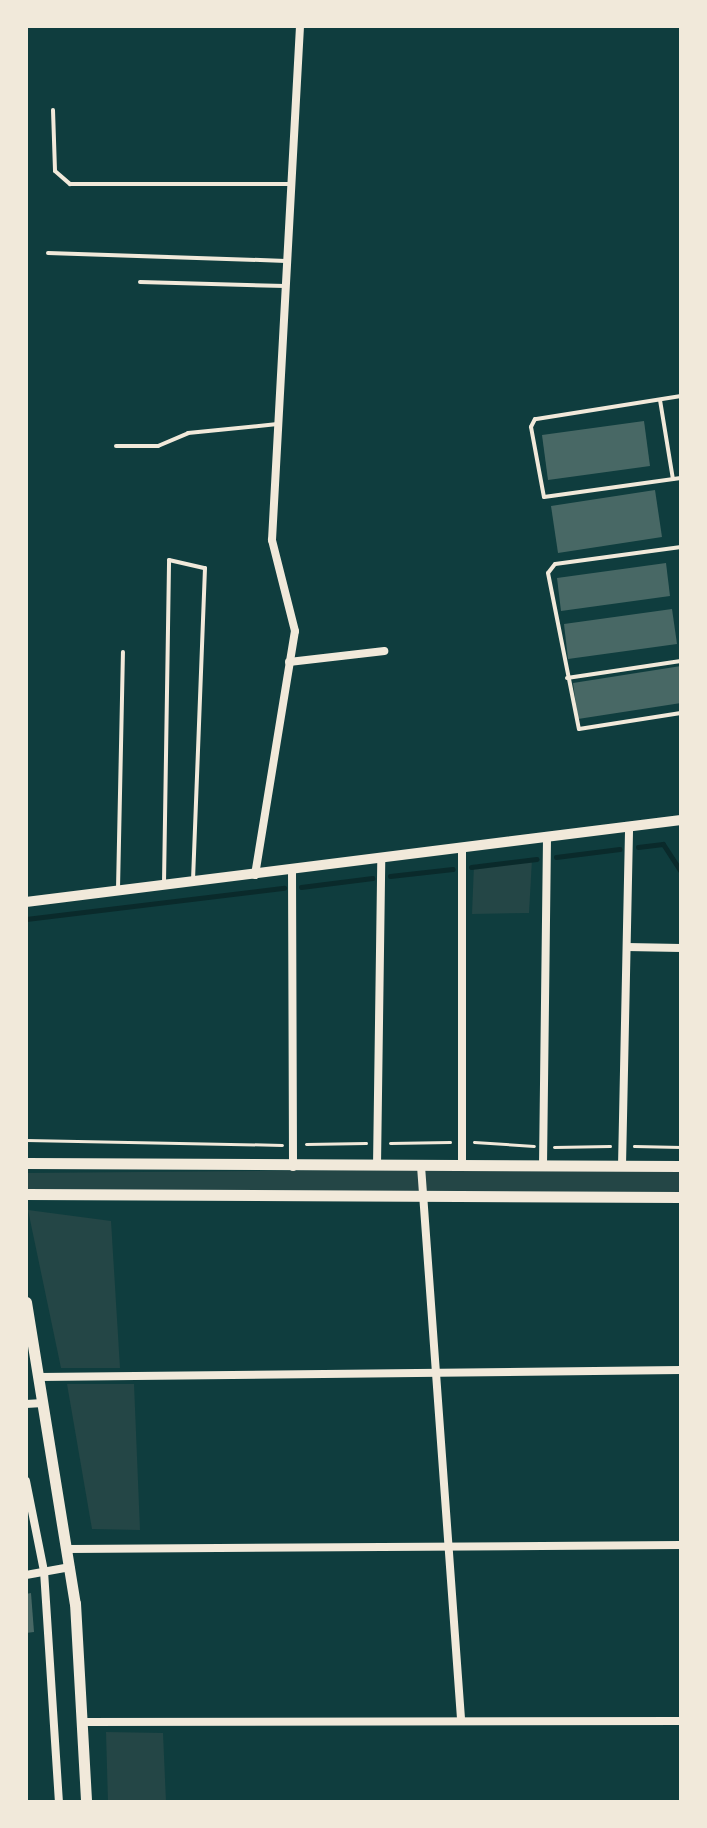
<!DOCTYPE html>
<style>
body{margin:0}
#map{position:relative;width:707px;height:1828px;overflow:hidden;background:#0f3d3e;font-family:"Space Grotesk",sans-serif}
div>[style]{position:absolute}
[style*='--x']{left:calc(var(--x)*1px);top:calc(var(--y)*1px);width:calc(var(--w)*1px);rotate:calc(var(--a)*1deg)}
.green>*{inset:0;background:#244646}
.stream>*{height:5px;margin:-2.5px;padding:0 2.5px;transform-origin:2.5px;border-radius:2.5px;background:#0a2a2b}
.building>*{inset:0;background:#486865}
.path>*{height:3px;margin:-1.5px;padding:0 1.5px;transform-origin:1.5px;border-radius:1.5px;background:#f1e9da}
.service>*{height:4px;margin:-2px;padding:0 2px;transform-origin:2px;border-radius:2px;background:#f1e9da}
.minor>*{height:8px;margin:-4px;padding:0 4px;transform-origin:4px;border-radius:4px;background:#f1e9da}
.tertiary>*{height:10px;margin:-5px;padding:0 5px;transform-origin:5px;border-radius:5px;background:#f1e9da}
.secondary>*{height:11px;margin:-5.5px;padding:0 5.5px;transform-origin:5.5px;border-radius:5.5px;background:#f1e9da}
span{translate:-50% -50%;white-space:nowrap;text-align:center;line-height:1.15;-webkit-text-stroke:8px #f1e9da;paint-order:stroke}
.frame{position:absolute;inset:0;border:28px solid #f1e9da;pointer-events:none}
</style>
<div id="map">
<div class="green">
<div style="clip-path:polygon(532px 859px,529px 913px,472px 914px,474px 865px)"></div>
<div style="clip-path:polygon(681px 1167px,681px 1194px,26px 1190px,26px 1173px)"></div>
<div style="clip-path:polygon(28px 1210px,111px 1221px,120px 1368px,61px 1368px)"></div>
<div style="clip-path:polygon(67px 1384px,134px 1384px,140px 1530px,92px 1529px)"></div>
<div style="clip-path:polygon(106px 1732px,163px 1733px,166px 1802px,108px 1802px)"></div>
</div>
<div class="stream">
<div style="--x:638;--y:847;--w:25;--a:-7"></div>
<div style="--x:663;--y:844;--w:33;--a:57"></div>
<div style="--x:556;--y:857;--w:64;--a:-7.1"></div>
<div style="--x:471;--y:867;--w:66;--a:-6.9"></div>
<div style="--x:390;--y:876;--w:63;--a:-6.3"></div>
<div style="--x:301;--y:887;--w:72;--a:-7.2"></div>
<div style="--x:26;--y:919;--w:260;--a:-6.9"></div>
</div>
<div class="building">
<div style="clip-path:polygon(644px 421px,650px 466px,548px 480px,542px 435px)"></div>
<div style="clip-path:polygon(655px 490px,662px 537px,558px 553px,551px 506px)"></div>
<div style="clip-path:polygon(666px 563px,670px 596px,561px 611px,557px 578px)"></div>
<div style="clip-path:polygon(672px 609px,677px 644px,568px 659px,564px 624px)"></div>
<div style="clip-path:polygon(681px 666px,681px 703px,578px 719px,573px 683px)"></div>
<div style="clip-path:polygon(31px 1593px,34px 1632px,26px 1633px,26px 1594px)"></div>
</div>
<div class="path">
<div style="--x:26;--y:1140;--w:256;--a:1.1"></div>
<div style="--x:474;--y:1142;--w:60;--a:3.8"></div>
<div style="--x:390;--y:1143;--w:60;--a:-1"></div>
<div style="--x:306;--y:1144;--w:60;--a:-1"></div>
<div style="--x:634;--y:1146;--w:47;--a:1.2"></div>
<div style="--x:554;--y:1147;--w:56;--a:-1"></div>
</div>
<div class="service">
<div style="--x:53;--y:110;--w:61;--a:88.1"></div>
<div style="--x:55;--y:171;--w:20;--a:41"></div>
<div style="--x:70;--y:184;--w:220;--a:0"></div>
<div style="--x:48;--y:253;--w:238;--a:1.9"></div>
<div style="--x:140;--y:282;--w:145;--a:1.6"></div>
<div style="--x:681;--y:396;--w:148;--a:171"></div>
<div style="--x:535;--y:419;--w:9;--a:117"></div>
<div style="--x:531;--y:427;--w:71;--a:79.5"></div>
<div style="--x:544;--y:497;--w:138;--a:-7.9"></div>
<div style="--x:660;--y:400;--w:80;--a:80.7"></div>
<div style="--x:116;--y:446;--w:42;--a:0"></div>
<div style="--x:158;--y:446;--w:33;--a:-23"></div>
<div style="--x:188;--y:433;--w:90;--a:-5.7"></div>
<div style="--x:681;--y:547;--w:127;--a:172.3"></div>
<div style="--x:555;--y:564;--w:11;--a:128"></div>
<div style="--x:548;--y:573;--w:159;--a:78.8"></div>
<div style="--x:579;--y:729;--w:103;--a:-8.9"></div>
<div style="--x:567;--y:678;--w:115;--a:-8.5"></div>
<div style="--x:164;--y:883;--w:323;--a:-89.1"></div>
<div style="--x:169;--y:560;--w:37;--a:13"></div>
<div style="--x:205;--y:568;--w:313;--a:92.2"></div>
<div style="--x:118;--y:889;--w:237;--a:-88.8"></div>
</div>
<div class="minor">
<div style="--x:289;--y:662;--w:96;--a:-6.6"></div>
<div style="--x:462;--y:851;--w:315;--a:90"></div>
<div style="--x:292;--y:870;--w:297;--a:89.8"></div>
<div style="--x:255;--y:875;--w:247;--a:-80.7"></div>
<div style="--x:295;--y:631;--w:94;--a:-104.2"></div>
<div style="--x:272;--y:540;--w:515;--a:-86.88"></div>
<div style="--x:627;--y:947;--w:54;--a:1.1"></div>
<div style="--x:377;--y:1166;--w:305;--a:-89.2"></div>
<div style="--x:421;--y:1166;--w:553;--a:85.86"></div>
<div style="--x:543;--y:1166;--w:327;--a:-89.3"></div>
<div style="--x:622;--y:1166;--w:338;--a:-88.8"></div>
<div style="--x:39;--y:1377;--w:642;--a:-0.62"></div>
<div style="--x:26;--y:1404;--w:17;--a:-3"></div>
<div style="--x:26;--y:1481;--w:92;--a:78.7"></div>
<div style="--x:44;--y:1571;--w:231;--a:86.3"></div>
<div style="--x:68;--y:1549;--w:613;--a:-0.37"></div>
<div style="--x:26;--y:1575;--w:45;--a:-10.3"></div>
<div style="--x:83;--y:1722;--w:598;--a:-0.1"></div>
</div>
<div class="tertiary">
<div style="--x:26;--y:902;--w:660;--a:-7.14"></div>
</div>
<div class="secondary">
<div style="--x:26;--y:1163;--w:655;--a:0.26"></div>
<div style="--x:26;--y:1194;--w:655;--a:0.26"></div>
<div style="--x:26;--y:1302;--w:305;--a:80.8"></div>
<div style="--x:75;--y:1603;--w:199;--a:86.8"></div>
</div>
<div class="frame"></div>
</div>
